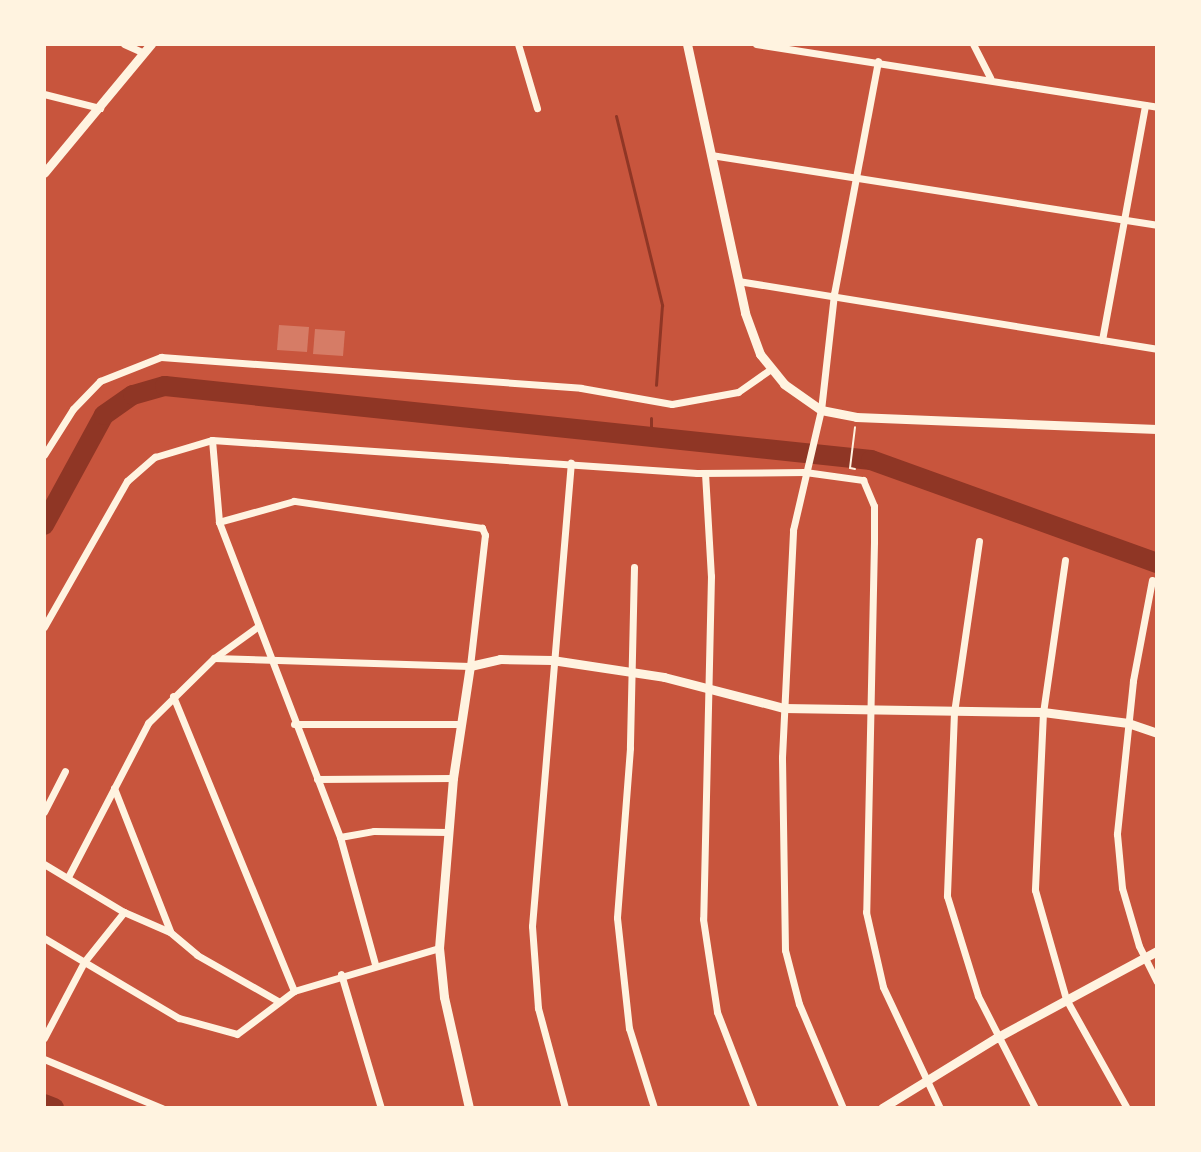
<!DOCTYPE html>
<style>
body{margin:0}
#map{position:relative;width:1201px;height:1152px;overflow:hidden;background:#c8553d;font-family:"Alegreya Sans",sans-serif}
div>[style]{position:absolute}
[style*='--x']{left:calc(var(--x)*1px);top:calc(var(--y)*1px);width:calc(var(--w)*1px);rotate:calc(var(--a)*1deg)}
.stream>*{height:3px;margin:-1.5px;padding:0 1.5px;transform-origin:1.5px;border-radius:1.5px;background:#8f3625}
.river>*{height:20px;margin:-10px;padding:0 10px;transform-origin:10px;border-radius:10px;background:#8f3625}
.building>*{inset:0;background:#d67c66}
.path>*{height:2px;margin:-1px;padding:0 1px;transform-origin:1px;border-radius:1px;background:#fff3e0}
.minor>*{height:7px;margin:-3.5px;padding:0 3.5px;transform-origin:3.5px;border-radius:3.5px;background:#fff3e0}
.tertiary>*{height:9px;margin:-4.5px;padding:0 4.5px;transform-origin:4.5px;border-radius:4.5px;background:#fff3e0}
span{translate:-50% -50%;white-space:nowrap;text-align:center;line-height:1.15;-webkit-text-stroke:8px #fff3e0;paint-order:stroke}
.frame{position:absolute;inset:0;border:46px solid #fff3e0;pointer-events:none}
</style>
<div id="map">
<div class="stream">
<div style="--x:616;--y:116;--w:195;--a:76.3"></div>
<div style="--x:662;--y:305;--w:80;--a:94.3"></div>
<div style="--x:651;--y:418;--w:21;--a:90"></div>
</div>
<div class="river">
<div style="--x:44;--y:525;--w:125;--a:-61.4"></div>
<div style="--x:104;--y:415;--w:35;--a:-35"></div>
<div style="--x:133;--y:395;--w:33;--a:-16"></div>
<div style="--x:165;--y:386;--w:710;--a:5.98"></div>
<div style="--x:871;--y:460;--w:304;--a:19.8"></div>
<div style="--x:44;--y:1104;--w:11;--a:22"></div>
</div>
<div class="building">
<div style="clip-path:polygon(279px 325px,309px 327px,307px 352px,277px 350px)"></div>
<div style="clip-path:polygon(315px 329px,345px 331px,343px 356px,313px 354px)"></div>
</div>
<div class="path">
<div style="--x:855;--y:469;--w:5;--a:-169"></div>
<div style="--x:850;--y:468;--w:41;--a:-83"></div>
</div>
<div class="minor">
<div style="--x:124;--y:44;--w:22;--a:24"></div>
<div style="--x:518;--y:44;--w:67;--a:73.5"></div>
<div style="--x:756;--y:44;--w:406;--a:8.9"></div>
<div style="--x:973;--y:44;--w:38;--a:63"></div>
<div style="--x:44;--y:94;--w:58;--a:14"></div>
<div style="--x:711;--y:155;--w:451;--a:8.9"></div>
<div style="--x:738;--y:281;--w:424;--a:9.2"></div>
<div style="--x:1102;--y:340;--w:239;--a:-79.6"></div>
<div style="--x:212;--y:440;--w:82;--a:85.1"></div>
<div style="--x:219;--y:522;--w:337;--a:69"></div>
<div style="--x:340;--y:837;--w:132;--a:74.6"></div>
<div style="--x:44;--y:455;--w:54;--a:-57.8"></div>
<div style="--x:73;--y:409;--w:39;--a:-46"></div>
<div style="--x:100;--y:381;--w:66;--a:-21.5"></div>
<div style="--x:161;--y:357;--w:421;--a:4.2"></div>
<div style="--x:581;--y:388;--w:92;--a:10"></div>
<div style="--x:672;--y:404;--w:67;--a:-10.3"></div>
<div style="--x:738;--y:392;--w:39;--a:-35"></div>
<div style="--x:705;--y:473;--w:103;--a:86.7"></div>
<div style="--x:711;--y:576;--w:343;--a:91.3"></div>
<div style="--x:703;--y:919;--w:94;--a:81.4"></div>
<div style="--x:717;--y:1012;--w:103;--a:68.9"></div>
<div style="--x:979;--y:541;--w:173;--a:98.3"></div>
<div style="--x:954;--y:712;--w:184;--a:92.2"></div>
<div style="--x:947;--y:896;--w:105;--a:72.8"></div>
<div style="--x:978;--y:996;--w:126;--a:63"></div>
<div style="--x:1065;--y:560;--w:154;--a:98.2"></div>
<div style="--x:1043;--y:712;--w:178;--a:92.6"></div>
<div style="--x:1035;--y:890;--w:113;--a:74.1"></div>
<div style="--x:1066;--y:999;--w:125;--a:60.8"></div>
<div style="--x:634;--y:567;--w:181;--a:91.3"></div>
<div style="--x:630;--y:748;--w:170;--a:94.4"></div>
<div style="--x:617;--y:918;--w:111;--a:83.8"></div>
<div style="--x:629;--y:1028;--w:84;--a:72.6"></div>
<div style="--x:1152;--y:580;--w:103;--a:100.7"></div>
<div style="--x:1133;--y:681;--w:154;--a:96"></div>
<div style="--x:1117;--y:834;--w:54;--a:84.7"></div>
<div style="--x:1122;--y:888;--w:60;--a:73.7"></div>
<div style="--x:1139;--y:946;--w:40;--a:63.4"></div>
<div style="--x:44;--y:627;--w:168;--a:-60.4"></div>
<div style="--x:127;--y:481;--w:37;--a:-41"></div>
<div style="--x:155;--y:457;--w:59;--a:-16.6"></div>
<div style="--x:212;--y:440;--w:486;--a:3.9"></div>
<div style="--x:697;--y:473;--w:108;--a:-0.5"></div>
<div style="--x:805;--y:472;--w:59;--a:7.9"></div>
<div style="--x:863;--y:480;--w:28;--a:67"></div>
<div style="--x:874;--y:506;--w:36;--a:90"></div>
<div style="--x:874;--y:542;--w:370;--a:91.2"></div>
<div style="--x:866;--y:912;--w:77;--a:77.2"></div>
<div style="--x:883;--y:987;--w:134;--a:64.8"></div>
<div style="--x:217;--y:656;--w:49;--a:-35.9"></div>
<div style="--x:173;--y:696;--w:319;--a:67.7"></div>
<div style="--x:294;--y:724;--w:166;--a:0"></div>
<div style="--x:317;--y:779;--w:136;--a:-0.4"></div>
<div style="--x:114;--y:788;--w:154;--a:68.6"></div>
<div style="--x:44;--y:812;--w:46;--a:-62.9"></div>
<div style="--x:340;--y:837;--w:35;--a:-10"></div>
<div style="--x:374;--y:831;--w:74;--a:0.8"></div>
<div style="--x:44;--y:864;--w:93;--a:31"></div>
<div style="--x:124;--y:912;--w:50;--a:23.5"></div>
<div style="--x:170;--y:932;--w:35;--a:40"></div>
<div style="--x:197;--y:955;--w:93;--a:29.6"></div>
<div style="--x:68;--y:877;--w:174;--a:-62.5"></div>
<div style="--x:148;--y:723;--w:93;--a:-44.6"></div>
<div style="--x:214;--y:658;--w:256;--a:1.8"></div>
<div style="--x:470;--y:666;--w:132;--a:-83.5"></div>
<div style="--x:485;--y:535;--w:8;--a:-113"></div>
<div style="--x:482;--y:528;--w:190;--a:-171.8"></div>
<div style="--x:294;--y:501;--w:78;--a:164.4"></div>
<div style="--x:44;--y:938;--w:157;--a:30.7"></div>
<div style="--x:179;--y:1018;--w:60;--a:15.4"></div>
<div style="--x:237;--y:1034;--w:71;--a:-37"></div>
<div style="--x:294;--y:991;--w:151;--a:-16.5"></div>
<div style="--x:341;--y:974;--w:140;--a:73.4"></div>
<div style="--x:44;--y:1038;--w:86;--a:-62.2"></div>
<div style="--x:84;--y:962;--w:64;--a:-51.3"></div>
<div style="--x:44;--y:1059;--w:128;--a:22.6"></div>
<div style="--x:565;--y:1108;--w:104;--a:-105.1"></div>
<div style="--x:538;--y:1008;--w:82;--a:-94.2"></div>
<div style="--x:532;--y:926;--w:465;--a:-85.2"></div>
<div style="--x:843;--y:1108;--w:113;--a:-112.9"></div>
<div style="--x:799;--y:1004;--w:56;--a:-104.5"></div>
<div style="--x:785;--y:950;--w:193;--a:-90.9"></div>
<div style="--x:782;--y:757;--w:227;--a:-87.2"></div>
<div style="--x:793;--y:530;--w:123;--a:-76.9"></div>
<div style="--x:821;--y:410;--w:117;--a:-83.6"></div>
<div style="--x:834;--y:294;--w:237;--a:-79.3"></div>
</div>
<div class="tertiary">
<div style="--x:687;--y:44;--w:275;--a:77.8"></div>
<div style="--x:745;--y:313;--w:44;--a:69.9"></div>
<div style="--x:760;--y:354;--w:38;--a:51"></div>
<div style="--x:784;--y:384;--w:45;--a:35.1"></div>
<div style="--x:821;--y:410;--w:36;--a:11"></div>
<div style="--x:856;--y:417;--w:301;--a:2.3"></div>
<div style="--x:44;--y:173;--w:168;--a:-50.3"></div>
<div style="--x:469;--y:1108;--w:114;--a:-102.7"></div>
<div style="--x:444;--y:997;--w:49;--a:-95.8"></div>
<div style="--x:439;--y:948;--w:171;--a:-85.3"></div>
<div style="--x:453;--y:778;--w:113;--a:-81.4"></div>
<div style="--x:470;--y:666;--w:31;--a:-13"></div>
<div style="--x:500;--y:659;--w:52;--a:1.1"></div>
<div style="--x:552;--y:660;--w:113;--a:8.6"></div>
<div style="--x:664;--y:677;--w:124;--a:14.5"></div>
<div style="--x:784;--y:708;--w:259;--a:0.9"></div>
<div style="--x:1043;--y:712;--w:86;--a:7.4"></div>
<div style="--x:1128;--y:723;--w:31;--a:19"></div>
<div style="--x:882;--y:1108;--w:134;--a:-31.6"></div>
<div style="--x:996;--y:1038;--w:183;--a:-28.4"></div>
</div>
<div class="frame"></div>
</div>
